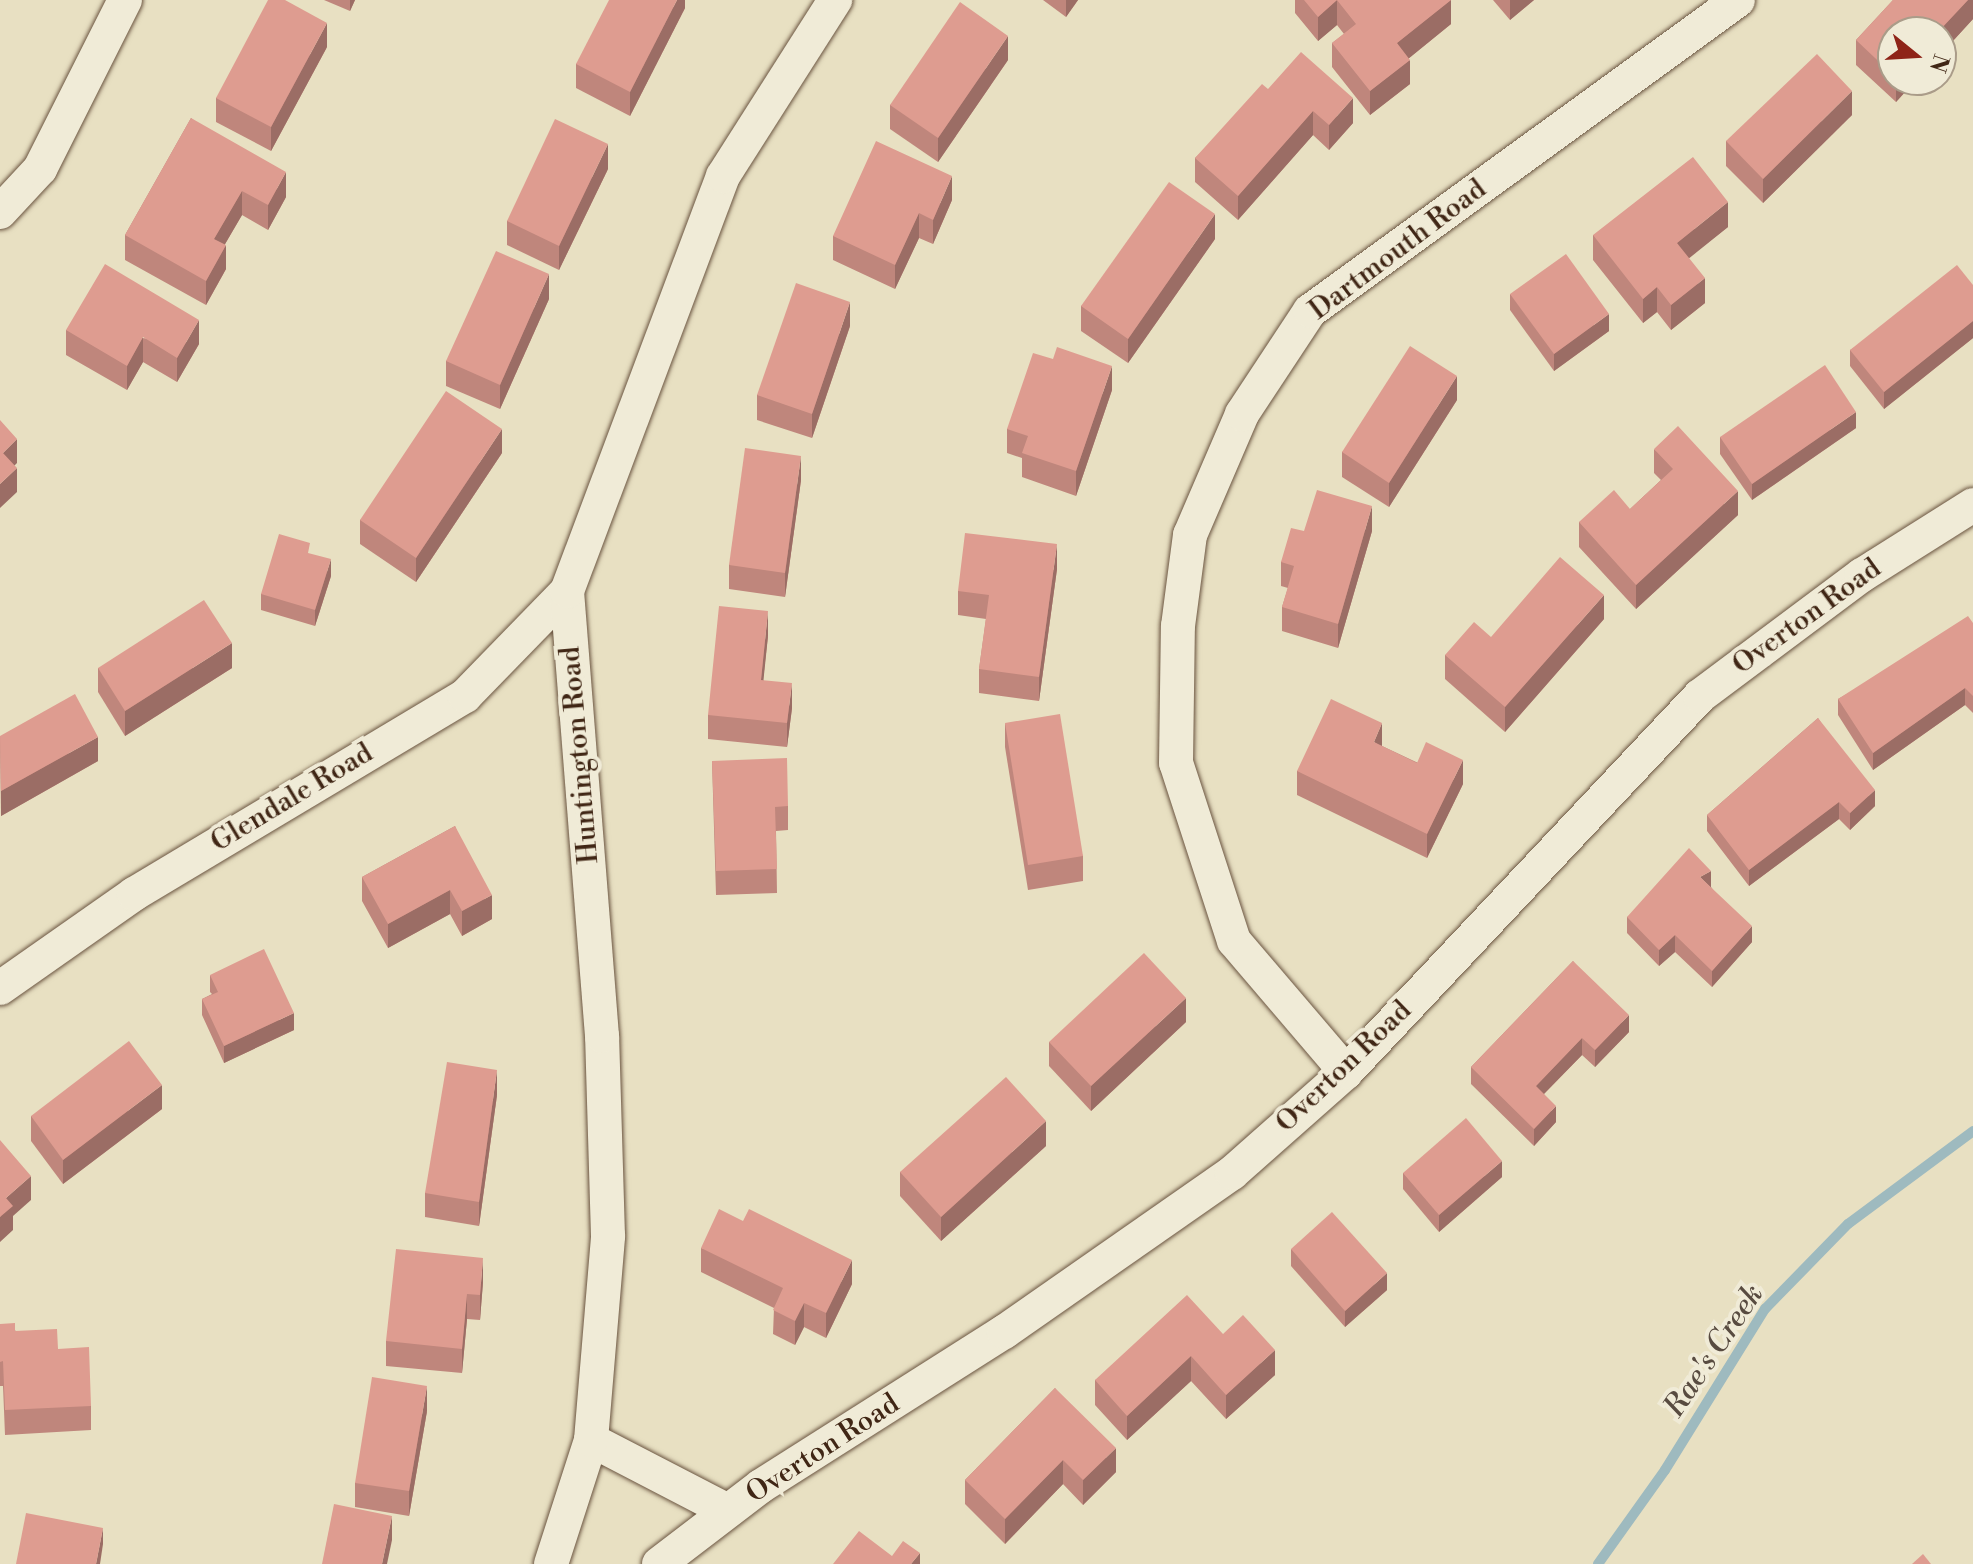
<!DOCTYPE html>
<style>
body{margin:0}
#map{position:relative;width:1973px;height:1564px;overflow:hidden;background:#e8e0c2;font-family:"Libre Bodoni",serif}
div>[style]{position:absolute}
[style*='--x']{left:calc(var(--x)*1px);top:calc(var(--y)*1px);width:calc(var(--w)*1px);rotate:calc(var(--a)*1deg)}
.stream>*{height:10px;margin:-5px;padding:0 5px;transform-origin:5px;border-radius:5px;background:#9ebabf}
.roads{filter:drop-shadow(0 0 2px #6a5440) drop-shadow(0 0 2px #6a5440)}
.minor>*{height:34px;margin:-17px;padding:0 17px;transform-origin:17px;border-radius:17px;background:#f0ebd7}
.wall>*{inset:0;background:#bf867c}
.shaded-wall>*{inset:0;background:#9b6d65}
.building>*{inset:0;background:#de9c90}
span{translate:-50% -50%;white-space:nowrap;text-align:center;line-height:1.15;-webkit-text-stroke:8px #f0ebd7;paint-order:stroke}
.street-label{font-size:28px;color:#402615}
.water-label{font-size:30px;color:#584b40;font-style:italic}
.north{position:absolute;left:1877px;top:16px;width:80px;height:80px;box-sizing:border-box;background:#f0ebd7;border:2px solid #aa9c89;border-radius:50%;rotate:108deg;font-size:22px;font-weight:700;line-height:32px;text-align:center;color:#402615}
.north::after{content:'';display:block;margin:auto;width:28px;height:36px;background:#8f2418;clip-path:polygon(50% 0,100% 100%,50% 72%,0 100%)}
</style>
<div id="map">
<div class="stream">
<div style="--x:1598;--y:1564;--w:115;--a:-54.5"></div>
<div style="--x:1665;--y:1470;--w:190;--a:-58.2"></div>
<div style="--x:1765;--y:1309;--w:119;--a:-45.7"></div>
<div style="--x:1848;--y:1224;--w:156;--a:-36.6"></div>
</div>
<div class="roads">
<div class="minor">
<div style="--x:0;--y:212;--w:59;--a:-47.1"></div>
<div style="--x:40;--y:169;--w:189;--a:-63.3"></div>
<div style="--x:0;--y:988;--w:164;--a:-35"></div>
<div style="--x:134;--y:894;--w:386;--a:-30.9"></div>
<div style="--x:465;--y:696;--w:146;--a:-45.8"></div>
<div style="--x:1346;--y:1072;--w:172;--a:-130.5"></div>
<div style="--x:1234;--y:941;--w:187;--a:-108"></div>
<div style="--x:1176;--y:763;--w:137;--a:-89.2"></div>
<div style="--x:1178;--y:626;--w:92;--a:-82.5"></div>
<div style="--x:1190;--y:535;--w:132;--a:-66.7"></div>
<div style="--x:1242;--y:414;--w:123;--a:-56.6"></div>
<div style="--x:1310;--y:311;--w:529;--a:-36"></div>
<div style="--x:591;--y:1440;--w:154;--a:27.4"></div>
<div style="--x:551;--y:1564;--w:130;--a:-72.1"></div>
<div style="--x:591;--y:1440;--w:205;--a:-85.2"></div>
<div style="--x:608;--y:1236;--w:200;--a:-91.7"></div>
<div style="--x:602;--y:1036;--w:446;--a:-94.5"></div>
<div style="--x:567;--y:591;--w:443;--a:-69.4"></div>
<div style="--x:723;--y:176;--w:209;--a:-57.5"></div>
<div style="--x:659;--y:1564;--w:128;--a:-37.4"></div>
<div style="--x:761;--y:1486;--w:288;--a:-32.4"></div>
<div style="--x:1004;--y:1332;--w:278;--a:-34.9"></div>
<div style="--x:1232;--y:1173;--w:152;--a:-41.5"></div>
<div style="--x:1346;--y:1072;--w:516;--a:-46.73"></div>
<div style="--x:1700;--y:696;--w:202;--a:-36.8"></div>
<div style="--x:1862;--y:575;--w:131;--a:-32.2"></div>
</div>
</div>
<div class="wall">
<div style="clip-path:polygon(324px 0,355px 0,350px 11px)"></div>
<div style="clip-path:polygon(685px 0,685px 8px,630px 116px,576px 88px,576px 64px)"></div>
<div style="clip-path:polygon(1043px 0,1078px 0,1066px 17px)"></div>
<div style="clip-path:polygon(1295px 0,1451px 0,1451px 24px,1409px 58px,1410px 84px,1370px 115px,1332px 67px,1332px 43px,1344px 34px,1337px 25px,1318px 41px,1295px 13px)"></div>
<div style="clip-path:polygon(1493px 0,1534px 0,1510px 20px)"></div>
<div style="clip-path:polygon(1893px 0,1973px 0,1973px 19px,1941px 54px,1941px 32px,1893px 32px,1893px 80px,1916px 80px,1896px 102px,1856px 65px,1856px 40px)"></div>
<div style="clip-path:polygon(327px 47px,271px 151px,216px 122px,216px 98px)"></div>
<div style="clip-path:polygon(1008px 60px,938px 162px,890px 129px,890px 105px)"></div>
<div style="clip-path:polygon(1268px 89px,1353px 123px,1329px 150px,1313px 135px,1238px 220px,1195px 182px,1195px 158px)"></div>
<div style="clip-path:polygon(1852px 115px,1763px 203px,1726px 166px,1726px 141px)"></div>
<div style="clip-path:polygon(191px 118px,286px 197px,268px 230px,242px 215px,225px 244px,226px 269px,206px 305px,125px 260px,125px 235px)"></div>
<div style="clip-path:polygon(608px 169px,559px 270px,507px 245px,507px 221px)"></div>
<div style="clip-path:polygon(952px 200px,933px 244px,919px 238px,895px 289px,833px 260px,833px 236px)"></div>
<div style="clip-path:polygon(1728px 227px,1688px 258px,1705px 303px,1671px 330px,1657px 312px,1643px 323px,1593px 260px,1593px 235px)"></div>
<div style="clip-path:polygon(1215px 239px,1128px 363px,1081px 331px,1081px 306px)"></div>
<div style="clip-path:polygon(1973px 285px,1973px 338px,1884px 409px,1850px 366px,1850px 350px)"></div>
<div style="clip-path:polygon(1510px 294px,1609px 331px,1554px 371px,1510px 310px)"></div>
<div style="clip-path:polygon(549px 299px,500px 409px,446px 386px,446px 361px)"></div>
<div style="clip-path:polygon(850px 326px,812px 438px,757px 420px,757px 395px)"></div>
<div style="clip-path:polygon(66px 330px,199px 344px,177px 382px,143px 362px,127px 390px,66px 355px)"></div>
<div style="clip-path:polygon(1112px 390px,1076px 496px,1022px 477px,1022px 458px,1007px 453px,1007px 429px)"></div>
<div style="clip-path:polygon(1457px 400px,1389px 507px,1342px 477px,1342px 452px)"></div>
<div style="clip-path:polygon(1856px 428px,1752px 500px,1720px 454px,1720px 437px)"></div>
<div style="clip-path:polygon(1654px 449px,1738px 515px,1636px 609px,1579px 547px,1579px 522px,1630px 509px,1661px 480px,1654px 473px)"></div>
<div style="clip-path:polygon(502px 453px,416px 582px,360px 544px,360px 520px)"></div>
<div style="clip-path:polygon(801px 480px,785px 597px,729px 589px,729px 565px)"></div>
<div style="clip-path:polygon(1304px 531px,1372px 531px,1338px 648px,1282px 631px,1282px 607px,1288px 588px,1281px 586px,1281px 562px)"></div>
<div style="clip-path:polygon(310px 554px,331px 576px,315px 626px,261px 610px,261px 594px)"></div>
<div style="clip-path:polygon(1057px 569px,1039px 701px,979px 693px,979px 669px,986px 619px,958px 615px,958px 591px)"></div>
<div style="clip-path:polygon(1604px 619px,1505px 732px,1445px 679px,1445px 655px)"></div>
<div style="clip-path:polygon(1973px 623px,1973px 713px,1965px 705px,1873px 770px,1838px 715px,1838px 699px)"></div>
<div style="clip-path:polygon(768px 636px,763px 680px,792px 708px,787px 747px,708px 739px,708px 715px)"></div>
<div style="clip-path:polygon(98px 668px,232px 668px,125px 736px,98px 692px)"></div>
<div style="clip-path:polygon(1818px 718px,1875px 806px,1850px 830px,1839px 819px,1749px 886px,1707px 831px,1707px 815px)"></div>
<div style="clip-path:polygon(1005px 723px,1083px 856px,1083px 881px,1028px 890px,1005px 747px)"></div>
<div style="clip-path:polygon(0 736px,98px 761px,1px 816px)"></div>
<div style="clip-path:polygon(1382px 746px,1463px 784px,1427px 858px,1297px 795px,1297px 771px)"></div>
<div style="clip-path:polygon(712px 761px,788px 806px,788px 830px,776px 831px,777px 893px,716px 895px)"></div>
<div style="clip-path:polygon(455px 826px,492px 919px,462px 936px,450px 914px,388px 948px,362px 901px,362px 877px)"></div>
<div style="clip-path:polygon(1711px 887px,1752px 942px,1712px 987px,1675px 952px,1659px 966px,1627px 933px,1627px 917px)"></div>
<div style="clip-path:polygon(1573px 961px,1629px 1032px,1595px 1067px,1582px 1055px,1544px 1094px,1556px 1122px,1534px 1146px,1471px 1084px,1471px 1067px)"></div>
<div style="clip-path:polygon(210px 975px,294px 1030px,224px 1063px,202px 1015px,202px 999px,212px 994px,210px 992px)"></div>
<div style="clip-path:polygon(1186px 1022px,1091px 1111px,1049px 1066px,1049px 1042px)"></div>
<div style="clip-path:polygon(497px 1095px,479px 1226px,425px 1217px,425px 1193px)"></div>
<div style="clip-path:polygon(162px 1109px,63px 1184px,31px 1141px,31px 1116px)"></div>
<div style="clip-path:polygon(1046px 1146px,941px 1241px,900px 1196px,900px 1172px)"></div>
<div style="clip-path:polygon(1403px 1173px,1502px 1177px,1439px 1232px,1403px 1189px)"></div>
<div style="clip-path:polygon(701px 1248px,852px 1284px,826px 1338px,804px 1327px,795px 1345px,773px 1334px,774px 1308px,701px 1272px)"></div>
<div style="clip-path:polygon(1291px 1249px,1387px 1290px,1345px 1327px,1291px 1266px)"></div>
<div style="clip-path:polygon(483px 1282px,480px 1320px,467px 1319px,462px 1373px,386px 1366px,386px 1341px)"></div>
<div style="clip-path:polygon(0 1324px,58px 1349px,91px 1406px,91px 1430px,5px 1435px,3px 1386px,0 1386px)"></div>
<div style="clip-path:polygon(1223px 1334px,1275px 1375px,1226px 1419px,1191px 1381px,1127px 1440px,1095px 1405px,1095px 1380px)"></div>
<div style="clip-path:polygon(1055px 1388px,1116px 1472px,1083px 1505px,1063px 1484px,1005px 1544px,965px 1504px,965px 1480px)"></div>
<div style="clip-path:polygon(427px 1411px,409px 1516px,355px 1507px,355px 1483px)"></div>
</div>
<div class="shaded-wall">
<div style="clip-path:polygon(350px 0,355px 0,350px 11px)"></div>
<div style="clip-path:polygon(677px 0,685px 0,685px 8px,630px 116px,630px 92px)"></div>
<div style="clip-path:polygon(1066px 0,1078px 0,1066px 17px)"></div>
<div style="clip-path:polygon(1337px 0,1337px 25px,1318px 41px,1318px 17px)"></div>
<div style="clip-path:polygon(1451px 0,1451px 24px,1397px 68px,1397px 43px)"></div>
<div style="clip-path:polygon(1510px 0,1534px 0,1510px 20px)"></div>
<div style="clip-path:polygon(1968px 0,1973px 0,1973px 19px,1941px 54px,1941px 32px,1938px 32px)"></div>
<div style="clip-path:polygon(327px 23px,327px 47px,271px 151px,271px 127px)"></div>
<div style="clip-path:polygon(1008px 36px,1008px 60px,938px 162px,938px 138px)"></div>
<div style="clip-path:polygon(1410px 60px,1410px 84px,1370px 115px,1370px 91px)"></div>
<div style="clip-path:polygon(1896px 80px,1916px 80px,1896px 102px)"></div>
<div style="clip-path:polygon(1852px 91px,1852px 115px,1763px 203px,1763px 179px)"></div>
<div style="clip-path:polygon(1353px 98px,1353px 123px,1329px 150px,1329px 125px)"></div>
<div style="clip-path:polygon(1313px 111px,1313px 135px,1238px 220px,1238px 196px)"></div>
<div style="clip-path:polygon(608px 144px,608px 169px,559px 270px,559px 246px)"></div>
<div style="clip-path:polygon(286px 172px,286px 197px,268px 230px,268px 205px)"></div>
<div style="clip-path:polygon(952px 176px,952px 200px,933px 244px,933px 220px)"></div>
<div style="clip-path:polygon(242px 191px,242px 215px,214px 263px,214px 239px)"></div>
<div style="clip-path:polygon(1728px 202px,1728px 227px,1677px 268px,1677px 243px)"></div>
<div style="clip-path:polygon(919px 213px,919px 238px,895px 289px,895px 265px)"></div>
<div style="clip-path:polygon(1215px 214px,1215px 239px,1128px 363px,1128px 339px)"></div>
<div style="clip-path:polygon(226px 245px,226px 269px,206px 305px,206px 281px)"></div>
<div style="clip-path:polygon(549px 274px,549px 299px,500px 409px,500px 385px)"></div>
<div style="clip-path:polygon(1705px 278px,1705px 303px,1671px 330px,1671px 305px)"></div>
<div style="clip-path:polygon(1657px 287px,1657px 312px,1643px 323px,1643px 299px)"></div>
<div style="clip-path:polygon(850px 302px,850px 326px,812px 438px,812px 414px)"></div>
<div style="clip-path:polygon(1609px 314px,1609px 331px,1554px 371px,1554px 354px)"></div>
<div style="clip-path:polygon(199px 320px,199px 344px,177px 382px,177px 358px)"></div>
<div style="clip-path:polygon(1973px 321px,1973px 338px,1884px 409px,1884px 392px)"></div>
<div style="clip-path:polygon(143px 337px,143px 362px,127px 390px,127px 366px)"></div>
<div style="clip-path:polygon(1112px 366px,1112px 390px,1076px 496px,1076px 471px)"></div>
<div style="clip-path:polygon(1457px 376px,1457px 400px,1389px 507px,1389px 483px)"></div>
<div style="clip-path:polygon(1856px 412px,1856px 428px,1752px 500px,1752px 484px)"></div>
<div style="clip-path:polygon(502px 429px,502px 453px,416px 582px,416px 558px)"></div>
<div style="clip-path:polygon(17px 439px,17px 463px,3px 477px,3px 453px)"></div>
<div style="clip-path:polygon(801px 456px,801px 480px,785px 597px,785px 573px)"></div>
<div style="clip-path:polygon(17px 468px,17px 492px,0 508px,0 484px)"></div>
<div style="clip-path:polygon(1738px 491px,1738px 515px,1636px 609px,1636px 585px)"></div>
<div style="clip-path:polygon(1372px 506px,1372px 531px,1338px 648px,1338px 624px)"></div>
<div style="clip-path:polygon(1057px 544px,1057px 569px,1039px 701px,1039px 677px)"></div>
<div style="clip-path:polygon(331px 559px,331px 576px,315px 626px,315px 610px)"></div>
<div style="clip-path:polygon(1604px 595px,1604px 619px,1505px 732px,1505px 707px)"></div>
<div style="clip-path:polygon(768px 611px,768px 636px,761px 704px,761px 680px)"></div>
<div style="clip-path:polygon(232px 643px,232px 668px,125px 736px,125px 711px)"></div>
<div style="clip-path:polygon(792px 683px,792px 708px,787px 747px,787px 723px)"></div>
<div style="clip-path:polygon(1965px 688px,1965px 705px,1873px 770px,1873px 753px)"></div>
<div style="clip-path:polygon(1382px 723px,1382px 748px,1374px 742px)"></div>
<div style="clip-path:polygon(98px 737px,98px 761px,1px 816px,1px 791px)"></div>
<div style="clip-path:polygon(1463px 760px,1463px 784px,1427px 858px,1427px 834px)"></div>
<div style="clip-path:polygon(1875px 790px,1875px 806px,1850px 830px,1850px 813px)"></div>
<div style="clip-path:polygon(1839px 802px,1839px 819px,1749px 886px,1749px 870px)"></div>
<div style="clip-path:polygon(1711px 871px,1711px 888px,1700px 877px)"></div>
<div style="clip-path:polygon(450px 890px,450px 914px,388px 948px,388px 924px)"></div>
<div style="clip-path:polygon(492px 895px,492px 919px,462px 936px,462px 911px)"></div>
<div style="clip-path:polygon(1752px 926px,1752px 942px,1712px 987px,1712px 971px)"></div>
<div style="clip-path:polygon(1675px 935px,1675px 952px,1659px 966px,1659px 950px)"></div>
<div style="clip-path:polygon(1186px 998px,1186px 1022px,1091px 1111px,1091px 1086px)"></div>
<div style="clip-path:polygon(294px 1013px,294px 1030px,224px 1063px,224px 1046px)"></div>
<div style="clip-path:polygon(1629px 1015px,1629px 1032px,1595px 1067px,1595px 1050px)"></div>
<div style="clip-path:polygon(1582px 1038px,1582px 1055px,1536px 1102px,1536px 1086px)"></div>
<div style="clip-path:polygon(497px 1070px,497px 1095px,479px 1226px,479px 1202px)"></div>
<div style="clip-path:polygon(162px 1085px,162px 1109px,63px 1184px,63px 1160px)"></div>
<div style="clip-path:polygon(1556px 1106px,1556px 1122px,1534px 1146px,1534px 1129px)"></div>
<div style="clip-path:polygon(1046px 1121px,1046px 1146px,941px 1241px,941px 1217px)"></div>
<div style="clip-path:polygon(1502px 1161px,1502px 1177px,1439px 1232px,1439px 1215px)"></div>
<div style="clip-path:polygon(31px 1176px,31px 1200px,13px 1216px,13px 1230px,0 1242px,0 1217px,6px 1198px)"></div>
<div style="clip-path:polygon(483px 1258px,483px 1282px,480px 1320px,480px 1295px)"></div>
<div style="clip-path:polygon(852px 1260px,852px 1284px,826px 1338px,826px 1313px)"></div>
<div style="clip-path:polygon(1387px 1273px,1387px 1290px,1345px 1327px,1345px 1311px)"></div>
<div style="clip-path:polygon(467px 1294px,467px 1319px,462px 1373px,462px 1349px)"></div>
<div style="clip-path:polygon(804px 1303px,804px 1327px,795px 1345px,795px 1321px)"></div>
<div style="clip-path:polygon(1275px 1350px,1275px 1375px,1226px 1419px,1226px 1395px)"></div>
<div style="clip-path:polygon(1191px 1356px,1191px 1381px,1127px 1440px,1127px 1416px)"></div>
<div style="clip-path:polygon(427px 1386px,427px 1411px,409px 1516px,409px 1491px)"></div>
<div style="clip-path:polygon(1116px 1448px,1116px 1472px,1083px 1505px,1083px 1480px)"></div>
<div style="clip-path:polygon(1063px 1460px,1063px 1484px,1005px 1544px,1005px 1519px)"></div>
<div style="clip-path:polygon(392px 1516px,392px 1540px,387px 1564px,382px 1564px)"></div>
<div style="clip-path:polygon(103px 1528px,103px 1544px,100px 1564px,96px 1564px)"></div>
<div style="clip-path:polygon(920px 1553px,920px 1564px,911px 1564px)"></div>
</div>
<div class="building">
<div style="clip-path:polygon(268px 0,285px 0,327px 23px,271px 127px,216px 98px)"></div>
<div style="clip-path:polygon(609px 0,677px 0,630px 92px,576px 64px)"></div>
<div style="clip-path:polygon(1304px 0,1451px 0,1397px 43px,1410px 60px,1370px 91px,1332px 43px,1356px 24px,1337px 0,1318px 17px)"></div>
<div style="clip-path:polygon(1893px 0,1968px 0,1938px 32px,1893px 32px,1893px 75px,1856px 40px)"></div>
<div style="clip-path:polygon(960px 2px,1008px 36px,938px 138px,890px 105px)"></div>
<div style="clip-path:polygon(1301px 52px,1353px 98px,1329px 125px,1313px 111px,1238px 196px,1195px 158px,1262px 84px,1268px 89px)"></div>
<div style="clip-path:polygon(1817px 54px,1852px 91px,1763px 179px,1726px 141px)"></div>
<div style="clip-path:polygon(191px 118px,286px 172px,268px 205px,242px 191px,214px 239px,226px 245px,206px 281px,125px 235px)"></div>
<div style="clip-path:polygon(555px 119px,608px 144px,559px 246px,507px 221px)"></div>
<div style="clip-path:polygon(876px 141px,952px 176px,933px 220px,919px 213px,895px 265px,833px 236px)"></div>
<div style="clip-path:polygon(1693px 157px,1728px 202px,1677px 243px,1705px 278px,1671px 305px,1657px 287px,1643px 299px,1593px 235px)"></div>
<div style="clip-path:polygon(1169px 182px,1215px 214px,1128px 339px,1081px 306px)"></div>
<div style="clip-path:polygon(496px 251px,549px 274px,500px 385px,446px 361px)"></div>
<div style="clip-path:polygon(1566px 254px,1609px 314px,1554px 354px,1510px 294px)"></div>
<div style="clip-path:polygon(105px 264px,199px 320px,177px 358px,143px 337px,127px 366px,66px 330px)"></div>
<div style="clip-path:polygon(1957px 265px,1973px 285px,1973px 321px,1884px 392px,1850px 350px)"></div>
<div style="clip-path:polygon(796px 283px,850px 302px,812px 414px,757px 395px)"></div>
<div style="clip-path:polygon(1410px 346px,1457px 376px,1389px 483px,1342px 452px)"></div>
<div style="clip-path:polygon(1057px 347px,1112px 366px,1076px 471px,1022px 453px,1028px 436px,1007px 429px,1033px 353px,1053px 359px)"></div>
<div style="clip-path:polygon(1825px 365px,1856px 412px,1752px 484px,1720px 437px)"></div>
<div style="clip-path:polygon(446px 391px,502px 429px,416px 558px,360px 520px)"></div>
<div style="clip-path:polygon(0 420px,17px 439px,3px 453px,17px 468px,0 484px)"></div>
<div style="clip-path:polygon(1678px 426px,1738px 491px,1636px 585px,1579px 522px,1614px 490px,1630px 509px,1673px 469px,1654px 449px)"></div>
<div style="clip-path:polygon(745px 448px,801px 456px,785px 573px,729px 565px)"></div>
<div style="clip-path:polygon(1317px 490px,1372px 506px,1338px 624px,1282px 607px,1294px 566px,1281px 562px,1291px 528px,1304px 531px)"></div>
<div style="clip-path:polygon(965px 533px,1057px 544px,1039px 677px,979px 669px,989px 595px,958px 591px)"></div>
<div style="clip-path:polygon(279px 534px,310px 543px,308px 553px,331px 559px,315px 610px,261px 594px)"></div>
<div style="clip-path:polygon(1560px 557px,1604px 595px,1505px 707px,1445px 655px,1474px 622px,1491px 637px)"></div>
<div style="clip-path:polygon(204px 600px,232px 643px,125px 711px,98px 668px)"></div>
<div style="clip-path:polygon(719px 606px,768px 611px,761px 680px,792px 683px,787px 723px,708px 715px)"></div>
<div style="clip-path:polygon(1968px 616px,1973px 623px,1973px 696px,1965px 688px,1873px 753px,1838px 699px)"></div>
<div style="clip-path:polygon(75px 694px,98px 737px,1px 791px,0 736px)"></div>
<div style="clip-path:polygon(1331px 699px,1382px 723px,1374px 742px,1417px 763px,1426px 742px,1463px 760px,1427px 834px,1297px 771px)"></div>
<div style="clip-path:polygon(1060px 714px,1083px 856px,1028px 865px,1005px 723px)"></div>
<div style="clip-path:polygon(1818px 718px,1875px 790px,1850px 813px,1839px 802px,1749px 870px,1707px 815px)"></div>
<div style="clip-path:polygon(787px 758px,788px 806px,775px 807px,777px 869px,716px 871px,712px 761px)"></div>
<div style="clip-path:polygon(455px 826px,492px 895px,462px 911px,450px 890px,388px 924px,362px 877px)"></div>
<div style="clip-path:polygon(1689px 848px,1711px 871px,1700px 877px,1752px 926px,1712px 971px,1675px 935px,1659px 950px,1627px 917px)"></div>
<div style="clip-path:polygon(264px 949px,294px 1013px,224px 1046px,202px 999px,218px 992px,210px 975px)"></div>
<div style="clip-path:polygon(1144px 953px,1186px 998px,1091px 1086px,1049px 1042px)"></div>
<div style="clip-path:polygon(1573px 961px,1629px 1015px,1595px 1050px,1582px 1038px,1536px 1086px,1556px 1106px,1534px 1129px,1471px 1067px)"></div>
<div style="clip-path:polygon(129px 1041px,162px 1085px,63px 1160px,31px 1116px)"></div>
<div style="clip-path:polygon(447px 1062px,497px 1070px,479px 1202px,425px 1193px)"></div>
<div style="clip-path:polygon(1006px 1077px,1046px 1121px,941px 1217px,900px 1172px)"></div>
<div style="clip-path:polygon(1466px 1118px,1502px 1161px,1439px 1215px,1403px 1173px)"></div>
<div style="clip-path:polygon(0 1140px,31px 1176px,6px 1198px,13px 1206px,0 1217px)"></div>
<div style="clip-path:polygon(719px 1209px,743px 1221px,749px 1209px,852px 1260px,826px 1313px,804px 1303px,795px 1321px,773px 1310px,783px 1288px,701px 1248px)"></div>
<div style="clip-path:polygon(1332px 1212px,1387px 1273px,1345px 1311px,1291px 1249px)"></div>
<div style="clip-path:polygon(396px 1249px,483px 1258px,480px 1295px,467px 1294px,462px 1349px,386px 1341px)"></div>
<div style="clip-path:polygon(1187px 1295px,1223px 1334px,1243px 1315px,1275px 1350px,1226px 1395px,1191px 1356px,1127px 1416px,1095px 1380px)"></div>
<div style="clip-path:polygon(15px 1323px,15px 1331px,57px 1329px,58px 1349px,89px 1347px,91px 1406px,5px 1410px,3px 1361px,0 1362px,0 1324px)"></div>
<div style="clip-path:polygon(372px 1377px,427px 1386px,409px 1491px,355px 1483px)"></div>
<div style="clip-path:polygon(1055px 1388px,1116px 1448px,1083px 1480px,1063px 1460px,1005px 1519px,965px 1480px)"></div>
<div style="clip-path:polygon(334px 1504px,392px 1516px,382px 1564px,322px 1564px)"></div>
<div style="clip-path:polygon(26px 1513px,103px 1528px,96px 1564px,16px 1564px)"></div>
<div style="clip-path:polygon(859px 1531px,892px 1556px,903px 1541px,920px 1553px,911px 1564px,833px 1564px)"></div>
<div style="clip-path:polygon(1923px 1554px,1931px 1564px,1912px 1564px)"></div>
</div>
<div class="street-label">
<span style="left:1398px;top:250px;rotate:-37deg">Dartmouth Road</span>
<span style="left:1807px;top:617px;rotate:-36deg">Overton Road</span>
<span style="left:580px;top:755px;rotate:-95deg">Huntington Road</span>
<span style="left:292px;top:798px;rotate:-31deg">Glendale Road</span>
<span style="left:1344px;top:1067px;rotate:-44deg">Overton Road</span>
<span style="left:823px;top:1449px;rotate:-33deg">Overton Road</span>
</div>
<div class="water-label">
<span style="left:1714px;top:1351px;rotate:-56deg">Rae's Creek</span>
</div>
<div class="north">N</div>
</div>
